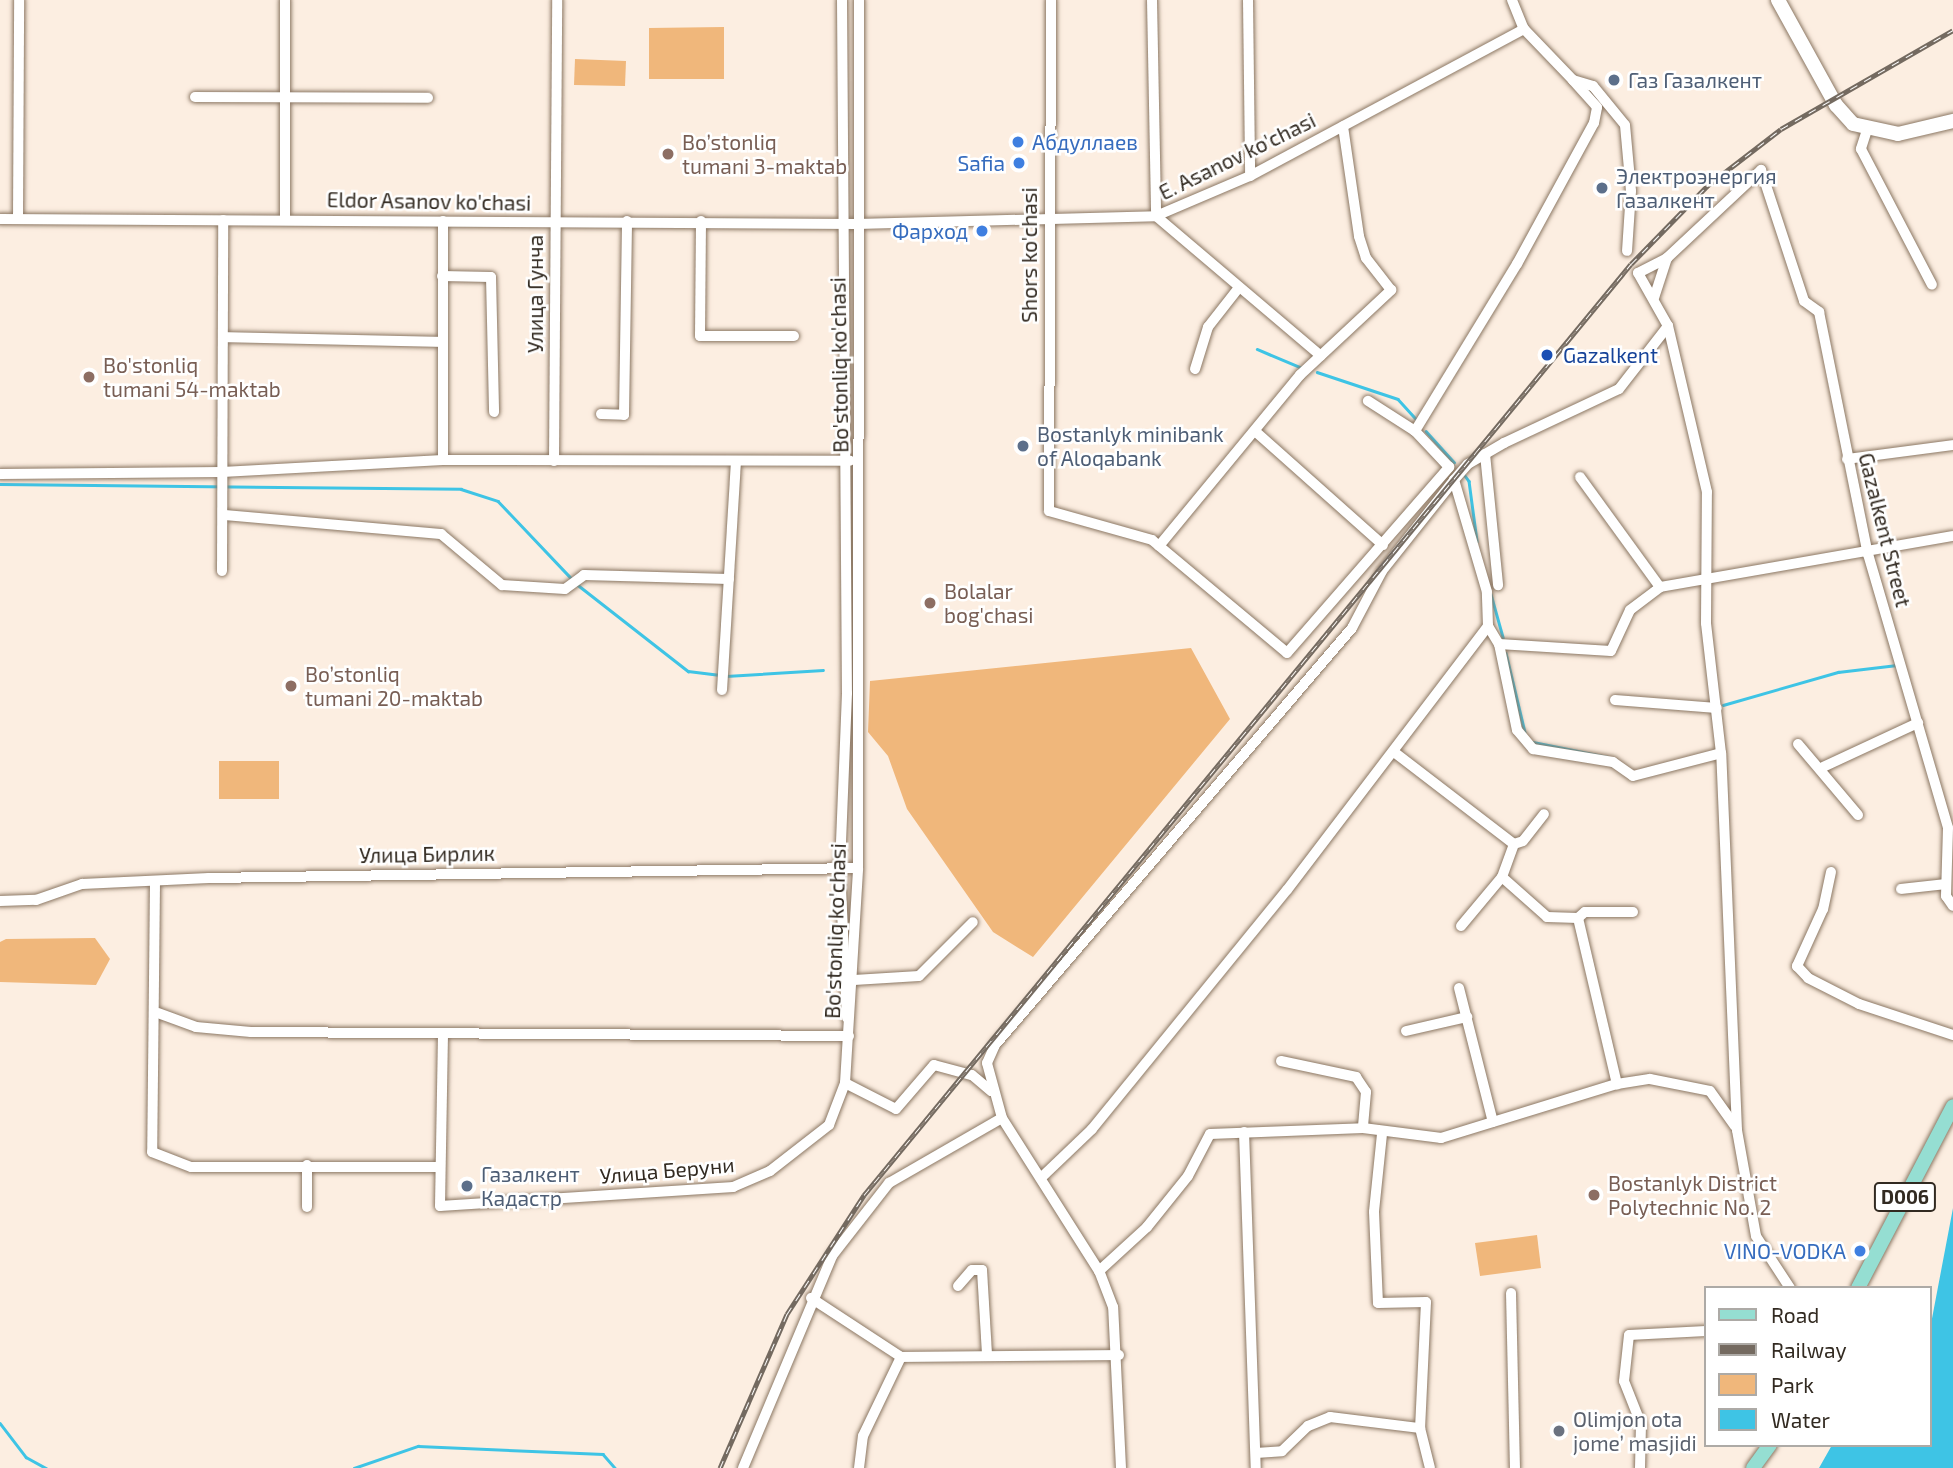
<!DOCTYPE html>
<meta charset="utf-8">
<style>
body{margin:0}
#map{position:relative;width:1953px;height:1468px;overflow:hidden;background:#fceee1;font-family:"Exo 2",sans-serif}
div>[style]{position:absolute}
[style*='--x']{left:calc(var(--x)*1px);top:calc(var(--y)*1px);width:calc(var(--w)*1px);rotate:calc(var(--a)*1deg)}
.green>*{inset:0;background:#f0b77b}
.water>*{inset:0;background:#3ec4e5}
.stream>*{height:2.5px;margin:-1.25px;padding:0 1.25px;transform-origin:1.25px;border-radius:1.25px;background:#3ec4e5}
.roads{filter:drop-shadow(0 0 2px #8b7763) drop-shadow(0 0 2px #8b7763)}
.minor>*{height:10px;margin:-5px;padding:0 5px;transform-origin:5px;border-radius:5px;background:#fff}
.secondary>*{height:14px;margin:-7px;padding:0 7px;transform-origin:7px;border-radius:7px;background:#fff}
.primary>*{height:14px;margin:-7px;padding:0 7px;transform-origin:7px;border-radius:7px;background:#95ded2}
.rail>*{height:5px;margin-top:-2.5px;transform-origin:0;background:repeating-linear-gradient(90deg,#fff 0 8px,#746a60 0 16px);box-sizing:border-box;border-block:2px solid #746a60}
.dots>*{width:19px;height:19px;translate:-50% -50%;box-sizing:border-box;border:4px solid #fff;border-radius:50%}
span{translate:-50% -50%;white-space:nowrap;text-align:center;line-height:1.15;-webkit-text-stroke:5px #fff;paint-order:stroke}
.shield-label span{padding:2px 5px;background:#fff;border:2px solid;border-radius:5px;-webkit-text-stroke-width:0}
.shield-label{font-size:19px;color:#322a21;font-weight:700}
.service-label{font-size:21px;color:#4e5e75}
.left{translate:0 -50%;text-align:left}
.education-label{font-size:21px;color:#785e54}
.shop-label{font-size:21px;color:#366cbe}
.right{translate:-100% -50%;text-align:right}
.street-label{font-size:21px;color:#322a21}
.transit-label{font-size:21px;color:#164399}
.worship-label{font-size:21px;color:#5b616d}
.legend{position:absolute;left:1704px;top:1286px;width:228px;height:161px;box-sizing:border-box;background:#fff;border:2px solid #adaaa6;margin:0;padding:9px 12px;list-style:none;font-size:21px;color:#322a21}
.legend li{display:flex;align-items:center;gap:14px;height:35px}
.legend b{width:35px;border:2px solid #adaaa6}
</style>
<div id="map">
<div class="green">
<div style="clip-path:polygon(724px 27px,724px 79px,649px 79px,649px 28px)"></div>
<div style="clip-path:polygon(575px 59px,626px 61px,625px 86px,574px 85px)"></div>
<div style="clip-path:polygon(1191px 648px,1230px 719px,1033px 957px,993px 932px,907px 809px,888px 756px,868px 732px,870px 681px)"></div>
<div style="clip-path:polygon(219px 761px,279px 761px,279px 799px,219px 799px)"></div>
<div style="clip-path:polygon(95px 938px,110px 959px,96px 985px,0 982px,0 942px,6px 939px)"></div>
<div style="clip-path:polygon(1537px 1235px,1541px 1268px,1480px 1276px,1475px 1243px)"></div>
</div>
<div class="water">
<div style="clip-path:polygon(1953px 1208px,1953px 1468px,1819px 1468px,1832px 1445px,1930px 1445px,1930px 1329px)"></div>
</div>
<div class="stream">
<div style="--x:1257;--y:349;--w:49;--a:22.9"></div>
<div style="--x:1317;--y:372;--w:85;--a:18.4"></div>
<div style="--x:1398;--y:399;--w:27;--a:48"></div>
<div style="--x:1426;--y:431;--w:42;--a:47.9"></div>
<div style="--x:1463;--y:473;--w:10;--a:53"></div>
<div style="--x:1469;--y:481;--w:61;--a:82.4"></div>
<div style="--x:0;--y:484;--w:461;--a:0.6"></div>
<div style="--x:461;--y:489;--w:39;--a:18"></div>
<div style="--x:498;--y:501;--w:109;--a:46.5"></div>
<div style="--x:578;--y:585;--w:140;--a:38"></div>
<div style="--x:688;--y:671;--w:32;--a:7"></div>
<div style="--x:1491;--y:594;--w:45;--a:74.4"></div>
<div style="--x:1506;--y:653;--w:81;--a:76.5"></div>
<div style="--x:726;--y:676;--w:97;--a:-3.5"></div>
<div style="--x:1723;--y:705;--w:120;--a:-16"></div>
<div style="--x:1838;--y:672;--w:59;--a:-6.8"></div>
<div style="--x:1533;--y:742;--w:76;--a:11.3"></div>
<div style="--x:0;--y:1423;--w:43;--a:52.6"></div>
<div style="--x:26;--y:1457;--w:23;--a:29"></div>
<div style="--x:354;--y:1468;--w:68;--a:-19"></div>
<div style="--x:418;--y:1446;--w:185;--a:2.5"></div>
<div style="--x:603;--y:1454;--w:18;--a:49"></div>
</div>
<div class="roads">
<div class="minor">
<div style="--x:285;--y:0;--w:219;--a:90"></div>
<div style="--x:842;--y:0;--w:693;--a:89.59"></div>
<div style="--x:847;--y:693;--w:175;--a:92.3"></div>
<div style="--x:840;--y:868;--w:150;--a:87.3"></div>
<div style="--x:1051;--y:0;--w:511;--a:90.22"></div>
<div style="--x:1049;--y:511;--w:107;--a:15.7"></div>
<div style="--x:1152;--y:540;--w:176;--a:39.9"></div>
<div style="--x:1287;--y:653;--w:247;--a:-48.9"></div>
<div style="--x:1449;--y:467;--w:50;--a:-133.4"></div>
<div style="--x:1415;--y:431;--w:56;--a:-147.4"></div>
<div style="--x:1152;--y:0;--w:216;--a:88.9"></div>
<div style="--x:1156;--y:216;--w:216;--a:40.3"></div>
<div style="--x:1248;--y:0;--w:176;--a:89.3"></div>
<div style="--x:1512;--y:0;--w:31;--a:68"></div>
<div style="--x:1524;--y:29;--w:71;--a:46.1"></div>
<div style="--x:1573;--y:80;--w:21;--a:17"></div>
<div style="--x:1593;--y:86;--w:50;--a:50.6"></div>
<div style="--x:1625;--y:125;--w:66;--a:84.8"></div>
<div style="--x:1631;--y:191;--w:60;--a:93.8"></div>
<div style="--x:195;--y:97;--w:233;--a:0.2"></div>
<div style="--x:1867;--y:130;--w:20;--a:108"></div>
<div style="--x:1861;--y:149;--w:153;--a:62.4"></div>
<div style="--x:0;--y:219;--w:857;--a:0.33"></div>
<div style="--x:857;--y:224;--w:299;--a:-1.5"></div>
<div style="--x:1156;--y:216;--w:102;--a:-23.1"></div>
<div style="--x:1250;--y:176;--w:311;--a:-28.2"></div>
<div style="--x:18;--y:219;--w:219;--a:-89.7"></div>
<div style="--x:443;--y:221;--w:239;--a:90"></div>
<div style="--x:701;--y:221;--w:115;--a:90.5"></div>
<div style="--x:700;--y:336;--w:94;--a:0"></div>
<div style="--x:442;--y:276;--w:49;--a:1.2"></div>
<div style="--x:491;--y:277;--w:135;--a:88.7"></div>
<div style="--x:1654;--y:298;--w:42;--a:-72"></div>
<div style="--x:223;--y:337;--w:218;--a:1.3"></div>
<div style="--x:1195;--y:369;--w:44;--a:-72.8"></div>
<div style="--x:1208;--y:327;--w:47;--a:-51.9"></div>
<div style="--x:601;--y:414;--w:23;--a:2"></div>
<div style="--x:624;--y:415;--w:194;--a:-89.1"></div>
<div style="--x:1415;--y:431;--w:196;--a:-58.6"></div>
<div style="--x:1517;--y:264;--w:161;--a:-61.4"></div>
<div style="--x:1594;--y:123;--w:16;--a:-79"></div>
<div style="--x:1597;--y:107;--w:36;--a:-132"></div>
<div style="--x:1256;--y:432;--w:170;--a:41.7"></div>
<div style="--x:1485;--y:454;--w:132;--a:84.3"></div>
<div style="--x:1847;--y:459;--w:107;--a:-7.5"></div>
<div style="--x:554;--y:461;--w:461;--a:-89.6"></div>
<div style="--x:0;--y:474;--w:222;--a:-0.5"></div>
<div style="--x:222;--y:472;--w:221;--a:-3.1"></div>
<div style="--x:443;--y:460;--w:407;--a:0.1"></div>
<div style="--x:1580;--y:477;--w:136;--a:54"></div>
<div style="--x:224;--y:515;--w:218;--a:5"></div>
<div style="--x:441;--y:534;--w:80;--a:39.9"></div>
<div style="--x:502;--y:585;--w:63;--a:3.6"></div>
<div style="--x:565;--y:589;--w:24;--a:-36"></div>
<div style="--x:584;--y:575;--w:145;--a:1.6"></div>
<div style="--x:1159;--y:546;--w:222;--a:-50.5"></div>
<div style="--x:1300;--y:375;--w:125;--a:-43"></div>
<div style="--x:1391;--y:290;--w:41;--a:-128"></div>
<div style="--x:1366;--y:258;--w:23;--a:-108"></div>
<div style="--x:1359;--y:236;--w:111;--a:-98.3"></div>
<div style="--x:222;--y:571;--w:351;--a:-89.8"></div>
<div style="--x:1488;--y:626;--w:21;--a:59"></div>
<div style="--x:1499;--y:644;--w:88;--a:78.2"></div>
<div style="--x:1517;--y:730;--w:25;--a:50"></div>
<div style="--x:1533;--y:749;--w:81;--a:9.2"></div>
<div style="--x:1613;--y:762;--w:24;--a:35"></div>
<div style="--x:1633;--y:776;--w:91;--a:-14.6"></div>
<div style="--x:1499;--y:644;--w:112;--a:3.6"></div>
<div style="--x:1611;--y:651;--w:45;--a:-65.1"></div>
<div style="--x:1630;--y:610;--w:38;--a:-37"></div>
<div style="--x:1660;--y:587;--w:297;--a:-9.9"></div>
<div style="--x:722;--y:690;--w:228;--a:-86.5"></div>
<div style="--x:1615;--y:700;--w:102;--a:4.5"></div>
<div style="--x:1798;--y:744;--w:93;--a:49.8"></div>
<div style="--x:1394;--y:752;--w:151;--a:37.5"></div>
<div style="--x:1823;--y:767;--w:105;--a:-24.9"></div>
<div style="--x:1831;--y:872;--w:38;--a:102"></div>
<div style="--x:1823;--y:909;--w:63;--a:114.5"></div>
<div style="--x:1797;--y:966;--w:16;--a:47"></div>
<div style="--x:1808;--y:978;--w:57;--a:27"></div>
<div style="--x:1859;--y:1004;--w:99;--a:18.3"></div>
<div style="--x:1502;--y:877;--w:35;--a:-70"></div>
<div style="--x:1514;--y:844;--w:9;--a:-18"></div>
<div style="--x:1523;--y:841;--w:34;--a:-52"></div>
<div style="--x:155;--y:883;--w:269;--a:90.6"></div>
<div style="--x:152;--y:1152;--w:42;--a:21"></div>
<div style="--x:191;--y:1167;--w:248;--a:0"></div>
<div style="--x:1901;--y:889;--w:45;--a:-6.3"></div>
<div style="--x:0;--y:901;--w:36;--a:-2"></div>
<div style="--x:36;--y:900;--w:49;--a:-19.2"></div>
<div style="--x:82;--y:884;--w:127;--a:-2.7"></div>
<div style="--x:209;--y:878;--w:649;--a:-0.88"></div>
<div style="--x:1578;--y:918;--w:9;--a:-41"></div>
<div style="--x:1585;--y:912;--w:48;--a:0"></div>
<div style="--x:1461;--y:926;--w:64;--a:-50.1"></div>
<div style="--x:1502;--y:877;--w:60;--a:41.6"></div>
<div style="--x:1547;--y:917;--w:31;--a:2"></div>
<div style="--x:1578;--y:918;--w:171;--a:76.8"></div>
<div style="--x:854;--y:980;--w:65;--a:-3.5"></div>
<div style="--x:919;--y:976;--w:76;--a:-45"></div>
<div style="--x:1459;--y:988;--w:138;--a:75.8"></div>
<div style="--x:158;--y:1013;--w:40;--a:20.2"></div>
<div style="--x:196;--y:1027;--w:55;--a:5.2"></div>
<div style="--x:251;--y:1032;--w:598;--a:0.38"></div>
<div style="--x:1406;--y:1031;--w:63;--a:-12.9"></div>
<div style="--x:443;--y:1034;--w:172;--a:91"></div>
<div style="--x:440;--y:1206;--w:294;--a:-3.7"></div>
<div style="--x:733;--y:1187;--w:40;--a:-23.4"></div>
<div style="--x:770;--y:1171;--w:75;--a:-37.9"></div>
<div style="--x:829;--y:1125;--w:45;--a:-69.1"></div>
<div style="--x:845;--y:1083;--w:215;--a:-86.5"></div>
<div style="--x:858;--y:868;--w:868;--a:-89.93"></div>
<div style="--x:1281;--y:1061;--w:77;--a:12"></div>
<div style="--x:1356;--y:1077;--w:18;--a:56"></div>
<div style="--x:1366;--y:1092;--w:36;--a:95"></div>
<div style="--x:845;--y:1083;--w:57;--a:27"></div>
<div style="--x:896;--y:1109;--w:58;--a:-49.2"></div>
<div style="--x:934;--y:1065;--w:39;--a:15"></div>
<div style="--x:972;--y:1075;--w:25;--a:40"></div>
<div style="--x:1244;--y:1132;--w:336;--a:88"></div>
<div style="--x:1382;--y:1134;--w:78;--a:95.9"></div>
<div style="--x:1374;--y:1212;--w:91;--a:87.5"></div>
<div style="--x:1378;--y:1303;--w:48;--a:-1.2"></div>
<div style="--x:1426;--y:1302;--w:126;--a:92.7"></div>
<div style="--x:1420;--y:1428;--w:41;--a:76"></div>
<div style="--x:1042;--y:1177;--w:69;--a:-43.8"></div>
<div style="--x:1092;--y:1129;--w:308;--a:-50.8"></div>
<div style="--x:1287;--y:890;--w:332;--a:-52.7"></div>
<div style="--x:1488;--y:626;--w:34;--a:-92"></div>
<div style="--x:1487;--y:592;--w:117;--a:-106.4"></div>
<div style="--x:1454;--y:480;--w:21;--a:-49"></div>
<div style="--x:1468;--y:464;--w:42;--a:-30.3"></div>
<div style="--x:1504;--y:443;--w:127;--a:-25.2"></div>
<div style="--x:1619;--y:389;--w:80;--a:-52.1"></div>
<div style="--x:307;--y:1207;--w:42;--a:-90"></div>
<div style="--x:1099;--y:1271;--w:65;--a:-42.5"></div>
<div style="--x:1147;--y:1227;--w:65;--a:-51.2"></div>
<div style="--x:1188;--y:1176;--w:47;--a:-62.4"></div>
<div style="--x:1210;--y:1134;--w:153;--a:-2.2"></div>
<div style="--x:1363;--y:1128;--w:79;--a:7.3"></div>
<div style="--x:1441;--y:1138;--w:184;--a:-17.1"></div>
<div style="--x:1617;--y:1084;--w:33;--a:-9"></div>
<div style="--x:1650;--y:1079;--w:61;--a:11.3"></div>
<div style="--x:1710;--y:1091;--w:43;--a:54.5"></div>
<div style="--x:958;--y:1286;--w:21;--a:-49"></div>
<div style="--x:972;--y:1270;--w:10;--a:0"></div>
<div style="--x:982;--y:1270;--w:83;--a:86.6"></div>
<div style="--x:1790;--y:1288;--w:62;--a:-123.2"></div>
<div style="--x:1756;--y:1236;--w:108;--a:-100.2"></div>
<div style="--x:1737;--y:1130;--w:377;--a:-92.4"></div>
<div style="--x:1721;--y:753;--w:131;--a:-96.6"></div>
<div style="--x:1706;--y:623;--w:131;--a:-89.6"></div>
<div style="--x:1707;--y:492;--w:171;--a:-103.2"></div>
<div style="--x:1668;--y:326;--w:61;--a:-119.5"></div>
<div style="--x:1638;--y:273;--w:33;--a:-27"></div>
<div style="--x:1667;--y:258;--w:129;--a:-43.1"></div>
<div style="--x:1761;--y:170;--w:138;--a:71.8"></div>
<div style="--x:1804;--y:301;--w:19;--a:36"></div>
<div style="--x:1819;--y:312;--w:247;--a:78.6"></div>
<div style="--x:1868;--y:554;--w:285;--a:73.7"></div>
<div style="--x:1948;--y:828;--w:68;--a:91.7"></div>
<div style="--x:1946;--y:896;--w:12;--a:55"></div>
<div style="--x:1511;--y:1293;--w:175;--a:88.7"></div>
<div style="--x:811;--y:1298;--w:108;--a:33.2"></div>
<div style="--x:901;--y:1357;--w:218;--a:-0.5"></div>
<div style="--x:1256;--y:1453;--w:26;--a:-4"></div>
<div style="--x:1282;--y:1451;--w:36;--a:-44"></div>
<div style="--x:1308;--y:1426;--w:24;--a:-22"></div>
<div style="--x:1330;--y:1417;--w:91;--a:7"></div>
<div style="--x:743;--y:1468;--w:230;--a:-67.2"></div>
<div style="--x:832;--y:1256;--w:93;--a:-52"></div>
<div style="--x:889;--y:1183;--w:130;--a:-29.9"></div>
<div style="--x:859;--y:1468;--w:32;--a:-83"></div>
<div style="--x:863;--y:1436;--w:88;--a:-64.3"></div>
<div style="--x:1121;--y:1468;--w:161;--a:-92.8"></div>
<div style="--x:1113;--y:1307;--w:39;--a:-111"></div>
<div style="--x:1099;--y:1271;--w:181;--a:-122.4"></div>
<div style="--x:1002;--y:1118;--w:57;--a:-105.3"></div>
<div style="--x:987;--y:1063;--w:20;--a:-66"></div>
<div style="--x:995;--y:1045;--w:549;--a:-49.43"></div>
<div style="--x:1352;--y:628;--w:64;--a:-62.2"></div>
<div style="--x:1382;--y:571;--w:116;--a:-51.6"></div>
<div style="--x:1640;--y:1468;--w:44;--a:-88.7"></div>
<div style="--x:1641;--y:1424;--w:46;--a:-111.6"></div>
<div style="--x:1624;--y:1381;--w:46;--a:-83.8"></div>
<div style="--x:1629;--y:1335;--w:77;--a:-3"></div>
</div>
<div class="secondary">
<div style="--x:1778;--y:0;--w:120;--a:61.1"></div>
<div style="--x:1836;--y:105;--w:25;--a:48"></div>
<div style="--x:1853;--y:124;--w:46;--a:12.5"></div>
<div style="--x:1898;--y:134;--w:57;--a:-13.3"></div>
</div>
<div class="primary">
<div style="--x:1858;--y:1288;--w:205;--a:-62.4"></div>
<div style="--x:1753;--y:1468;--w:29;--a:-54"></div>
</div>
</div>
<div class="rail">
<div style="--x:720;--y:1468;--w:168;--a:-66.5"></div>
<div style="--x:787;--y:1314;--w:142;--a:-57.1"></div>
<div style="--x:864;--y:1195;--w:1206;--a:-50.52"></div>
<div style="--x:1631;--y:264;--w:109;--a:-45.7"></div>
<div style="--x:1707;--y:186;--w:93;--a:-37.6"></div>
<div style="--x:1781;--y:129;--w:198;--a:-29.9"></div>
</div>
<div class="dots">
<div style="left:1614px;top:80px;background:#5c6f8a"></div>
<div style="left:1018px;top:142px;background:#3f7fe0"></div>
<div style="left:668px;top:154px;background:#8d6e63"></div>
<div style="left:1019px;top:163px;background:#3f7fe0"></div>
<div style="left:1602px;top:188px;background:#5c6f8a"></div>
<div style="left:982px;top:231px;background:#3f7fe0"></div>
<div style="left:1547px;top:355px;background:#1a4fb4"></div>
<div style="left:89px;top:377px;background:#8d6e63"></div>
<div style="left:1023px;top:446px;background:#5c6f8a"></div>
<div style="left:930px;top:603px;background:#8d6e63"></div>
<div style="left:291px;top:686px;background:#8d6e63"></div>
<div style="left:467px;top:1186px;background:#5c6f8a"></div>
<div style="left:1594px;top:1195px;background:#8d6e63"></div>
<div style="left:1860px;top:1251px;background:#3f7fe0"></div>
<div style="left:1559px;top:1431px;background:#6b7280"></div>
</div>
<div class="shield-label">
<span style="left:1905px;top:1197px">D006</span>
</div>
<div class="service-label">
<span class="left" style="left:1628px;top:80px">Газ Газалкент</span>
<span class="left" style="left:1616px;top:188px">Электроэнергия<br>Газалкент</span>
<span class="left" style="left:1037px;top:446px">Bostanlyk minibank<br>of Aloqabank</span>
<span class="left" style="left:481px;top:1186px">Газалкент<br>Кадастр</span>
</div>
<div class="education-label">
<span class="left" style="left:682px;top:154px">Bo’stonliq<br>tumani 3-maktab</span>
<span class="left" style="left:103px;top:377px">Bo'stonliq<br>tumani 54-maktab</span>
<span class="left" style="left:944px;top:603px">Bolalar<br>bog'chasi</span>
<span class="left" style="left:305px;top:686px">Bo’stonliq<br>tumani 20-maktab</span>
<span class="left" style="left:1608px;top:1195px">Bostanlyk District<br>Polytechnic No. 2</span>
</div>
<div class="shop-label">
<span class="left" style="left:1032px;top:142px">Абдуллаев</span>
<span class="right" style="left:1005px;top:163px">Safia</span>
<span class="right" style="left:968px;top:231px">Фарход</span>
<span class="right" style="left:1846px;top:1251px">VINO-VODKA</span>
</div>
<div class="street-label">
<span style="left:1237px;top:156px;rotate:-26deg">E. Asanov ko'chasi</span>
<span style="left:429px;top:201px;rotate:1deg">Eldor Asanov ko'chasi</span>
<span style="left:1029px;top:255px;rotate:-90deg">Shors ko'chasi</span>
<span style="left:535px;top:294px;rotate:-90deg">Улица Гунча</span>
<span style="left:839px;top:365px;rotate:-91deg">Bo'stonliq ko'chasi</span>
<span style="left:1885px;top:530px;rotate:76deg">Gazalkent Street</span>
<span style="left:427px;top:854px;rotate:-1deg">Улица Бирлик</span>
<span style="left:835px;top:931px;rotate:-88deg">Bo'stonliq ko'chasi</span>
<span style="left:667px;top:1170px;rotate:-5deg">Улица Беруни</span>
</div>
<div class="transit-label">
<span class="left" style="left:1563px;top:355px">Gazalkent</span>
</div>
<div class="worship-label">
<span class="left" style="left:1573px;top:1431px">Olimjon ota<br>jome’ masjidi</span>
</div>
<ul class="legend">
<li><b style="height:9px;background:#95ded2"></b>Road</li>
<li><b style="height:9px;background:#746a60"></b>Railway</li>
<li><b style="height:19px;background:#f0b77b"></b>Park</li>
<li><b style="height:19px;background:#3ec4e5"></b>Water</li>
</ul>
</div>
